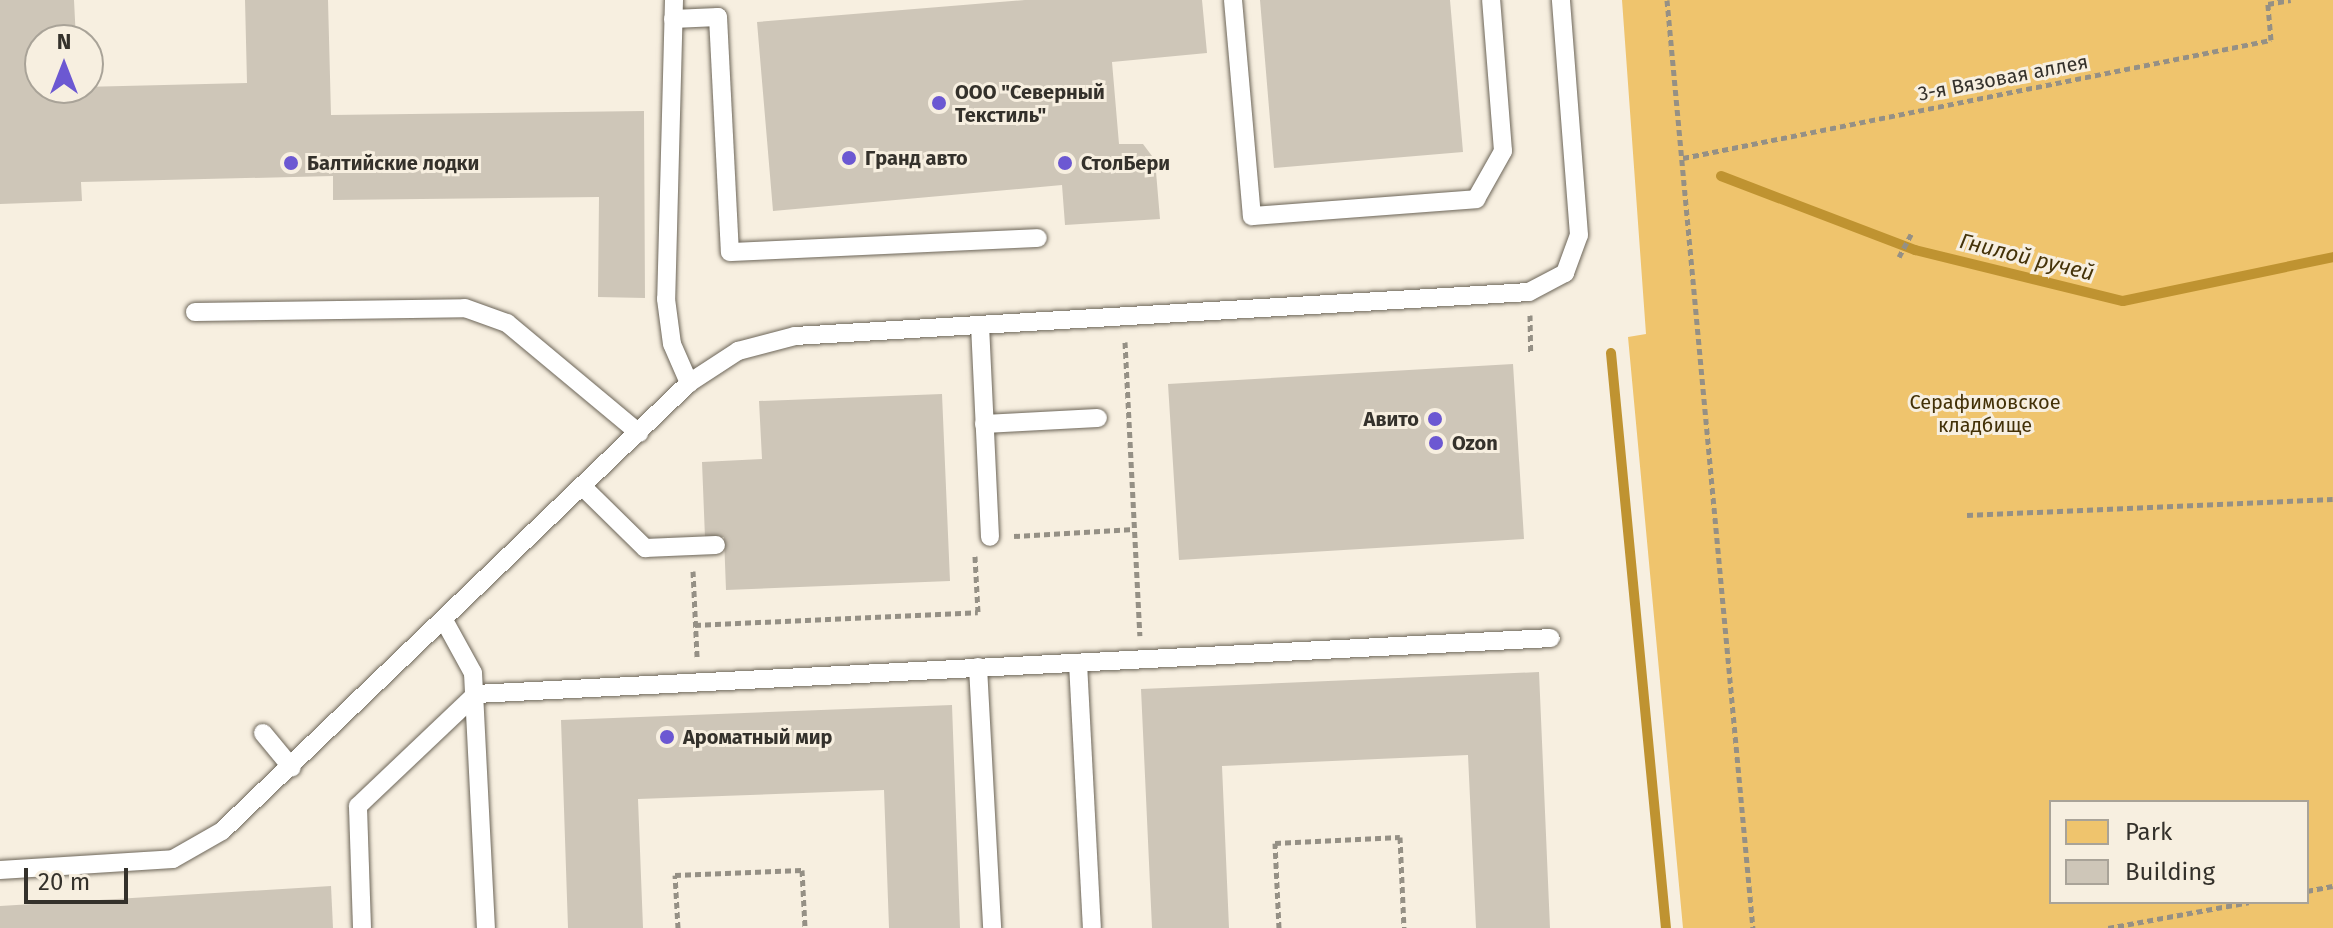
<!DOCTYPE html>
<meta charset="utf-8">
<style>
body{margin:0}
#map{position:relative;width:2333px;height:928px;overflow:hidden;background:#f7efe0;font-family:"Fira Sans",sans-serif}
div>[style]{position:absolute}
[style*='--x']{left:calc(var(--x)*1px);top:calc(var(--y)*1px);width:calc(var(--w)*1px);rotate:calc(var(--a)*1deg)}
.green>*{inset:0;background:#efc46d}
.stream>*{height:10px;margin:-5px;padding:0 5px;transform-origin:5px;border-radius:5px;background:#bf9331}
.building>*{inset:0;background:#cec6b8}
.path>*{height:5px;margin-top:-2.5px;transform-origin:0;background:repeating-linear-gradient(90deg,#959085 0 6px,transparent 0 10px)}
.roads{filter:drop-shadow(0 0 2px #6c6558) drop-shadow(0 0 2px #6c6558)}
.lane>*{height:18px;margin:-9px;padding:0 9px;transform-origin:9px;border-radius:9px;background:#fff}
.dots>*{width:22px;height:22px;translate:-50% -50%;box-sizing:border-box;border:4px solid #f7efe0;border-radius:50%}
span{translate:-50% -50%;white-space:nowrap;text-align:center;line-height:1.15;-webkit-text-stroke:6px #f7efe0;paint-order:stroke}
.street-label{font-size:20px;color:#34312b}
.poi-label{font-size:20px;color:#34312b;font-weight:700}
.left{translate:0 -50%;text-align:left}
.right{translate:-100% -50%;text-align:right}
.park-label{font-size:20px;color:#433107}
.water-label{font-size:22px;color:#453309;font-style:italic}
.legend{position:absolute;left:2049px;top:800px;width:260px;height:104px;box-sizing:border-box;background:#f7efe0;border:2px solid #a9a398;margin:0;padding:10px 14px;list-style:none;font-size:24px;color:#34312b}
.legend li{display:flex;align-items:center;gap:16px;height:40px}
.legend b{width:40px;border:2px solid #a9a398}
.north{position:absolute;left:24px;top:24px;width:80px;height:80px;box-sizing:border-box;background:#f7efe0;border:2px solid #a9a398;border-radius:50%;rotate:0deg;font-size:22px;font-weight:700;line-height:32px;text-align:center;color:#34312b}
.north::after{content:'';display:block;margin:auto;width:28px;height:36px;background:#6c58d2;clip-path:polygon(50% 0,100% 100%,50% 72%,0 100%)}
.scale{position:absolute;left:24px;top:868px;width:104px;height:36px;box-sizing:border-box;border:4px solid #34312b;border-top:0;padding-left:10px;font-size:24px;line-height:28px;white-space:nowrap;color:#34312b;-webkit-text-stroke:6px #f7efe0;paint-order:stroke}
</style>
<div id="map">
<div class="green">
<div style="clip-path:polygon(evenodd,1622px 0,2333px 0,2333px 928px,1683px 928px,1628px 337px,1646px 334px,1622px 0,2051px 802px,2307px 802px,2307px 902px,2051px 902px,2051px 802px)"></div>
</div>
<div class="stream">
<div style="--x:1721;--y:176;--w:208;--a:20.9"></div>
<div style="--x:1915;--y:250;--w:214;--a:13.8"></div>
<div style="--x:2123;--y:301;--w:215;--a:-11.8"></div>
<div style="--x:1611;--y:353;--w:578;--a:84.54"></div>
</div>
<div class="building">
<div style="clip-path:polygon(0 0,74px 0,76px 40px,40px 40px,40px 88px,247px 83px,245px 0,328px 0,331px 115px,644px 111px,645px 298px,598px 297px,599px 197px,333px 200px,333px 176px,81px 182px,82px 201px,0 204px)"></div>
<div style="clip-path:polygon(1025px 0,1202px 0,1207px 53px,1112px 62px,1119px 144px,1143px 144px,1155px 160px,1160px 219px,1065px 225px,1062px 185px,773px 211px,757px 22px)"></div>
<div style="clip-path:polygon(1260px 0,1450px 0,1463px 152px,1274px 168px)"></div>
<div style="clip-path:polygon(1513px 364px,1524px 539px,1179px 560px,1168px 384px)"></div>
<div style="clip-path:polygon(942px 394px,950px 581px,726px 590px,724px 537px,705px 538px,702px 462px,762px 459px,759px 401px)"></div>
<div style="clip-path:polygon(1539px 672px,1550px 928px,1476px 928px,1468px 755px,1222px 766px,1229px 928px,1152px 928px,1141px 689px)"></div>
<div style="clip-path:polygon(952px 705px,960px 928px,889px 928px,884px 790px,638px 799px,643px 928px,568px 928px,561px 720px)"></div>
<div style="clip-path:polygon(331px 886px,333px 928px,0 928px,0 906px)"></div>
</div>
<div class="path">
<div style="--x:1667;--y:0;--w:932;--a:84.71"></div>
<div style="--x:1683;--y:158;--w:600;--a:-11.35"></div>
<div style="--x:2271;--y:40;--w:36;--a:-95"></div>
<div style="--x:2268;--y:4;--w:23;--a:-10"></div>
<div style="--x:1899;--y:257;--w:26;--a:-62"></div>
<div style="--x:1530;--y:315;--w:39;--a:89"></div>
<div style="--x:1125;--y:342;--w:294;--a:87.1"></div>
<div style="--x:1967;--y:515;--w:366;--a:-2.5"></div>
<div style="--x:1014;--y:536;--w:120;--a:-3.3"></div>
<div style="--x:693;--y:571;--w:86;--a:87.3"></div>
<div style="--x:695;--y:625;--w:283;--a:-2.6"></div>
<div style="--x:978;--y:612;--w:56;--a:-93.1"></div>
<div style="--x:2307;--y:891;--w:26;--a:-11"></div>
<div style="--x:678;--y:928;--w:53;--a:-93.2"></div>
<div style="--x:675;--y:875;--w:127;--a:-2.3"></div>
<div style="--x:802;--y:870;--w:58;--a:87"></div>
<div style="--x:1279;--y:928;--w:85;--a:-92.7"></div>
<div style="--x:1275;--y:843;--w:125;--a:-2.7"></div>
<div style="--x:1400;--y:837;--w:91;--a:87.5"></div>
<div style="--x:2108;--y:928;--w:143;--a:-10.4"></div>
</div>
<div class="roads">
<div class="lane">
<div style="--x:674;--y:0;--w:299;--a:91.5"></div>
<div style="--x:666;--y:299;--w:45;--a:82.4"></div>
<div style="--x:672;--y:344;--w:43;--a:66.4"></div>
<div style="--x:1233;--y:0;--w:217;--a:85"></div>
<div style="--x:1252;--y:216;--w:225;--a:-4.3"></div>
<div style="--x:1476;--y:199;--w:55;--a:-60.6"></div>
<div style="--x:1503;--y:151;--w:151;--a:-94.5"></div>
<div style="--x:673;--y:19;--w:45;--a:-2.5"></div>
<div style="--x:718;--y:17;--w:235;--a:87.1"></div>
<div style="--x:730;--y:252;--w:308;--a:-2.6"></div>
<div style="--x:195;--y:312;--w:270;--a:-0.8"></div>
<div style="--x:465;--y:308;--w:45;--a:19.7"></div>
<div style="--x:507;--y:323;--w:172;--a:39.8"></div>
<div style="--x:980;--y:325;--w:212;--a:87.3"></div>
<div style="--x:984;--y:424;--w:114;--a:-3"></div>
<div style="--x:584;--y:488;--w:86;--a:44.5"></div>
<div style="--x:645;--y:548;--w:71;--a:-2.4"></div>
<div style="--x:445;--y:622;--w:58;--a:61.2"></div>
<div style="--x:473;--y:673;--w:255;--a:87.1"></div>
<div style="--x:1078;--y:663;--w:265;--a:87"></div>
<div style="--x:978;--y:667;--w:261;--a:86.9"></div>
<div style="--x:263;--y:733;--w:45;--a:50.4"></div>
<div style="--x:0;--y:870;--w:173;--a:-3.6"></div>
<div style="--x:173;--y:859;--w:56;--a:-29.7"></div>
<div style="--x:222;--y:831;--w:647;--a:-43.81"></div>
<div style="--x:689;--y:383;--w:59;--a:-33.1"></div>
<div style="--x:738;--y:351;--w:59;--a:-14.7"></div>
<div style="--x:795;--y:336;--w:735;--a:-3.43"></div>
<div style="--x:1529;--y:292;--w:41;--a:-27.8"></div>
<div style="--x:1565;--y:273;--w:40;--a:-69.8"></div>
<div style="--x:1579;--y:235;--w:236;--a:-94.4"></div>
<div style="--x:362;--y:928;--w:122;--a:-91.9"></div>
<div style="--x:358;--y:806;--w:163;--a:-43.5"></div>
<div style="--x:476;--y:694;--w:1076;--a:-2.98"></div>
</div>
</div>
<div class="dots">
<div style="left:939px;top:103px;background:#6c58d2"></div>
<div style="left:849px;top:158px;background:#6c58d2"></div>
<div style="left:291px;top:163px;background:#6c58d2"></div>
<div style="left:1065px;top:163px;background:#6c58d2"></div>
<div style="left:1435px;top:419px;background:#6c58d2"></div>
<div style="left:1436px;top:443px;background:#6c58d2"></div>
<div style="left:667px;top:737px;background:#6c58d2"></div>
</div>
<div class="street-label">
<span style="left:2003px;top:78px;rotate:-11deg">3-я Вязовая аллея</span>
</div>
<div class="poi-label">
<span class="left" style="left:955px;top:104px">ООО "Северный<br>Текстиль"</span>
<span class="left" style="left:865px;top:158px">Гранд авто</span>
<span class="left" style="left:307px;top:163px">Балтийские лодки</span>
<span class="left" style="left:1081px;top:163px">СтолБери</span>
<span class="right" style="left:1419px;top:419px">Авито</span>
<span class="left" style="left:1452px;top:443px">Ozon</span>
<span class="left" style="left:683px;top:737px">Ароматный мир</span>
</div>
<div class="park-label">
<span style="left:1985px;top:414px">Серафимовское<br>кладбище</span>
</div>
<div class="water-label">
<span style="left:2027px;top:257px;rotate:14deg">Гнилой ручей</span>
</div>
<ul class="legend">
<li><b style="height:22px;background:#efc46d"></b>Park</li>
<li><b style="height:22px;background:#cec6b8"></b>Building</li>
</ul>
<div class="north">N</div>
<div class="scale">20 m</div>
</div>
